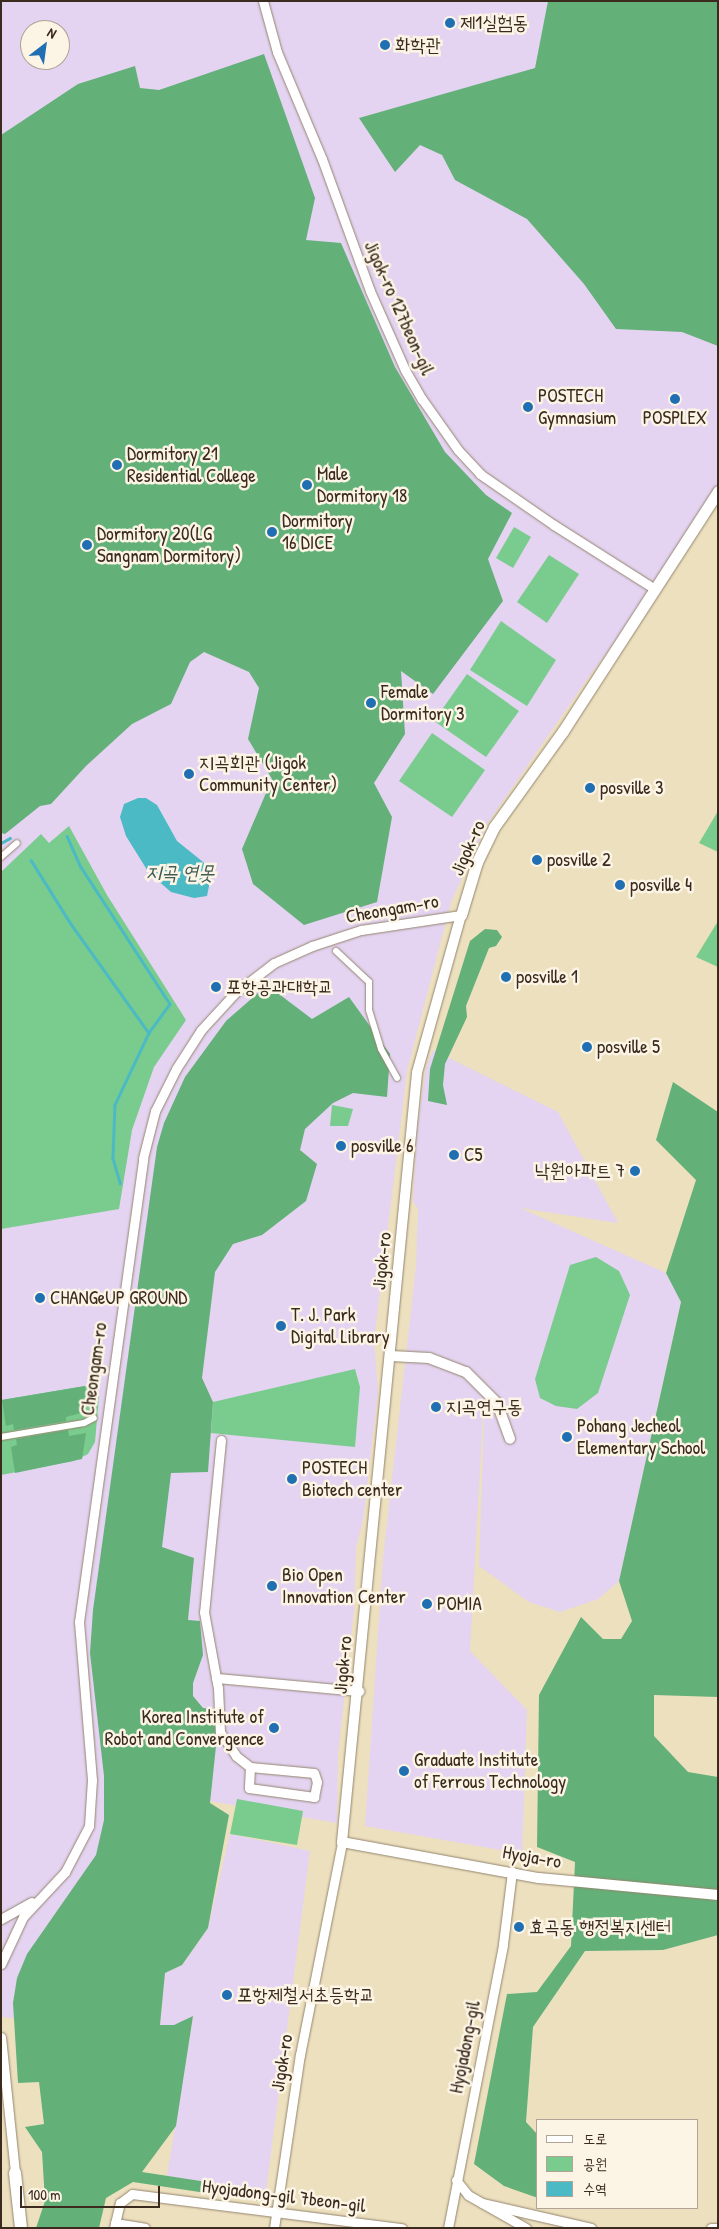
<!DOCTYPE html>
<meta charset="utf-8">
<style>
body{margin:0}
#map{position:relative;width:719px;height:2229px;overflow:hidden;background:#ede0bf;font-family:"Patrick Hand","Poor Story",sans-serif}
div>[style]{position:absolute}
[style*='--x']{left:calc(var(--x)*1px);top:calc(var(--y)*1px);width:calc(var(--w)*1px);rotate:calc(var(--a)*1deg)}
.built>*{inset:0;background:#e4d3f1}
.green>*{inset:0;background:#7acc8e}
.forest>*{inset:0;background:#63b079}
.water>*{inset:0;background:#4cbac4}
.stream>*{height:2.5px;margin:-1.25px;padding:0 1.25px;transform-origin:1.25px;border-radius:1.25px;background:#4cbac4}
.roads{filter:drop-shadow(0 0 1px #94856e) drop-shadow(0 0 1px #94856e)}
.pedestrian>*{height:6px;margin:-3px;padding:0 3px;transform-origin:3px;border-radius:3px;background:#fff}
.minor>*{height:9px;margin:-4.5px;padding:0 4.5px;transform-origin:4.5px;border-radius:4.5px;background:#fff}
.tertiary>*{height:10px;margin:-5px;padding:0 5px;transform-origin:5px;border-radius:5px;background:#fff}
.secondary>*{height:11px;margin:-5.5px;padding:0 5.5px;transform-origin:5.5px;border-radius:5.5px;background:#fff}
.primary>*{height:12px;margin:-6px;padding:0 6px;transform-origin:6px;border-radius:6px;background:#fff}
.dots>*{width:14px;height:14px;translate:-50% -50%;box-sizing:border-box;border:2px solid #fcf5e5;border-radius:50%}
span{translate:-50% -50%;white-space:nowrap;text-align:center;line-height:1.15;-webkit-text-stroke:5px #fcf5e5;paint-order:stroke}
.poi-label{font-size:19px;color:#3b2a1e}
.left{translate:0 -50%;text-align:left}
.right{translate:-100% -50%;text-align:right}
.street-label{font-size:19px;color:#3b2a1e}
.water-label{font-size:20px;color:#415c58;font-style:italic}
.frame{position:absolute;inset:0;border:2px solid #3b2a1e;pointer-events:none}
.legend{position:absolute;left:536px;top:2119px;width:162px;height:90px;box-sizing:border-box;background:#fcf5e5;border:1px solid #afa495;margin:0;padding:6px 9px;list-style:none;font-size:15px;color:#3b2a1e}
.legend li{display:flex;align-items:center;gap:10px;height:25px}
.legend b{width:25px;border:1px solid #afa495}
.north{position:absolute;left:20px;top:20px;width:50px;height:50px;box-sizing:border-box;background:#fcf5e5;border:1px solid #afa495;border-radius:50%;rotate:30deg;font-size:14px;font-weight:700;line-height:20px;text-align:center;color:#3b2a1e}
.north::after{content:'';display:block;margin:auto;width:18px;height:22px;background:#1f6fb2;clip-path:polygon(50% 0,100% 100%,50% 72%,0 100%)}
.scale{position:absolute;left:20px;top:2186px;width:140px;height:22px;box-sizing:border-box;border:2px solid #3b2a1e;border-top:0;padding-left:6px;font-size:15px;line-height:18px;white-space:nowrap;color:#3b2a1e;-webkit-text-stroke:4px #fcf5e5;paint-order:stroke}
</style>
<div id="map">
<div class="built">
<div style="clip-path:polygon(evenodd,1px 1px,718px 1px,718px 501px,588px 678px,487px 824px,451px 902px,407px 1071px,374px 1341px,378px 1392px,363px 1520px,356px 1547px,354px 1610px,338px 1753px,337px 1823px,181px 1796px,96px 2025px,1px 2017px,1px 1px,30px 30px,60px 30px,60px 60px,30px 60px,30px 30px)"></div>
<div style="clip-path:polygon(433px 1050px,558px 1112px,618px 1223px,520px 1208px,666px 1273px,681px 1301px,619px 1581px,598px 1599px,560px 1612px,529px 1602px,479px 1566px,486px 1361px,470px 1651px,527px 1710px,522px 1854px,365px 1826px,383px 1559px,416px 1266px,418px 1209px,413px 1201px,417px 1131px,426px 1068px)"></div>
<div style="clip-path:polygon(230px 1834px,310px 1851px,266px 2191px,167px 2176px,193px 2017px,174px 2025px,160px 2025px,165px 1973px,182px 1965px,208px 1928px)"></div>
</div>
<div class="green">
<div style="clip-path:polygon(514px 527px,531px 537px,513px 568px,496px 558px)"></div>
<div style="clip-path:polygon(549px 555px,579px 574px,547px 623px,517px 602px)"></div>
<div style="clip-path:polygon(501px 621px,556px 660px,527px 706px,470px 670px)"></div>
<div style="clip-path:polygon(467px 674px,519px 711px,486px 757px,434px 721px)"></div>
<div style="clip-path:polygon(432px 733px,485px 770px,452px 817px,399px 781px)"></div>
<div style="clip-path:polygon(718px 811px,718px 852px,699px 843px)"></div>
<div style="clip-path:polygon(69px 826px,107px 895px,186px 1020px,154px 1067px,132px 1130px,119px 1209px,1px 1229px,1px 872px,41px 834px,49px 843px)"></div>
<div style="clip-path:polygon(718px 921px,718px 967px,696px 957px)"></div>
<div style="clip-path:polygon(332px 1105px,353px 1109px,348px 1126px,330px 1126px)"></div>
<div style="clip-path:polygon(596px 1257px,619px 1271px,630px 1295px,598px 1393px,577px 1409px,556px 1406px,540px 1398px,535px 1379px,570px 1265px)"></div>
<div style="clip-path:polygon(355px 1369px,360px 1387px,355px 1447px,211px 1433px,213px 1402px)"></div>
<div style="clip-path:polygon(85px 1386px,93px 1388px,99px 1397px,95px 1442px,88px 1454px,74px 1461px,1px 1475px,1px 1400px)"></div>
<div style="clip-path:polygon(237px 1799px,303px 1811px,297px 1845px,230px 1834px)"></div>
</div>
<div class="forest">
<div style="clip-path:polygon(548px 1px,718px 1px,718px 346px,682px 332px,616px 329px,584px 284px,527px 219px,455px 180px,442px 155px,420px 145px,395px 172px,359px 118px,535px 68px)"></div>
<div style="clip-path:polygon(264px 54px,315px 198px,306px 240px,341px 243px,395px 367px,445px 452px,486px 495px,512px 513px,488px 559px,503px 601px,433px 694px,401px 671px,405px 734px,374px 783px,392px 817px,377px 902px,304px 925px,253px 884px,242px 849px,272px 779px,248px 739px,259px 688px,249px 672px,204px 652px,190px 662px,171px 704px,132px 724px,86px 766px,51px 804px,40px 806px,5px 834px,1px 833px,1px 135px,78px 84px,135px 66px,140px 88px,159px 90px)"></div>
<div style="clip-path:polygon(485px 929px,497px 930px,502px 937px,496px 946px,489px 948px,466px 1006px,467px 1017px,445px 1064px,443px 1085px,447px 1105px,428px 1101px,430px 1069px,470px 941px)"></div>
<div style="clip-path:polygon(267px 985px,312px 1019px,349px 997px,390px 1054px,387px 1097px,353px 1093px,333px 1103px,305px 1129px,300px 1150px,317px 1164px,306px 1201px,262px 1235px,233px 1244px,215px 1272px,202px 1378px,213px 1402px,208px 1472px,171px 1473px,162px 1547px,194px 1558px,188px 1620px,200px 1621px,203px 1655px,193px 1683px,193px 1696px,203px 1708px,214px 1709px,216px 1746px,210px 1803px,229px 1815px,208px 1928px,182px 1965px,165px 1973px,160px 2025px,174px 2025px,193px 2016px,176px 2126px,142px 2172px,266px 2191px,266px 2202px,133px 2182px,106px 2198px,99px 2228px,36px 2228px,45px 2201px,42px 2152px,25px 2127px,44px 2124px,39px 2082px,18px 2083px,13px 2003px,17px 1978px,27px 1954px,96px 1855px,104px 1820px,104px 1776px,90px 1653px,93px 1610px,157px 1147px,164px 1123px,185px 1077px,226px 1021px)"></div>
<div style="clip-path:polygon(673px 1082px,718px 1112px,718px 1697px,654px 1695px,654px 1736px,688px 1772px,718px 1777px,718px 1935px,663px 1950px,585px 1951px,533px 2027px,526px 2122px,538px 2135px,538px 2198px,504px 2186px,474px 2164px,507px 1994px,537px 1992px,571px 1946px,575px 1862px,537px 1847px,539px 1695px,581px 1617px,603px 1639px,621px 1639px,632px 1621px,619px 1581px,681px 1302px,666px 1273px,696px 1180px,656px 1140px)"></div>
<div style="clip-path:polygon(85px 1386px,87px 1403px,81px 1413px,66px 1417px,66px 1421px,14px 1430px,13px 1424px,6px 1426px,2px 1400px)"></div>
<div style="clip-path:polygon(68px 1430px,69px 1436px,86px 1433px,82px 1459px,15px 1473px,11px 1447px,17px 1445px,16px 1439px)"></div>
</div>
<div class="water">
<div style="clip-path:polygon(138px 798px,146px 798px,157px 805px,177px 841px,208px 866px,211px 876px,207px 896px,194px 898px,171px 892px,149px 873px,126px 836px,120px 817px,124px 804px)"></div>
</div>
<div class="stream">
<div style="--x:67;--y:836;--w:34;--a:66"></div>
<div style="--x:81;--y:867;--w:163;--a:57"></div>
<div style="--x:170;--y:1004;--w:36;--a:126"></div>
<div style="--x:149;--y:1033;--w:80;--a:115.3"></div>
<div style="--x:115;--y:1105;--w:53;--a:92.2"></div>
<div style="--x:113;--y:1158;--w:26;--a:74"></div>
<div style="--x:1;--y:843;--w:10;--a:-29"></div>
<div style="--x:31;--y:860;--w:75;--a:58"></div>
<div style="--x:71;--y:924;--w:134;--a:54.4"></div>
</div>
<div class="roads">
<div class="pedestrian">
<div style="--x:1;--y:857;--w:21;--a:-41"></div>
<div style="--x:336;--y:951;--w:45;--a:43.2"></div>
<div style="--x:369;--y:982;--w:28;--a:90"></div>
<div style="--x:369;--y:1010;--w:41;--a:72.9"></div>
<div style="--x:381;--y:1049;--w:33;--a:61"></div>
<div style="--x:1;--y:1437;--w:84;--a:-9.6"></div>
<div style="--x:84;--y:1423;--w:11;--a:-27"></div>
</div>
<div class="minor">
<div style="--x:263;--y:1;--w:53;--a:74.6"></div>
<div style="--x:277;--y:52;--w:116;--a:67.2"></div>
<div style="--x:322;--y:159;--w:140;--a:70"></div>
<div style="--x:370;--y:291;--w:86;--a:66.1"></div>
<div style="--x:405;--y:370;--w:34;--a:60"></div>
<div style="--x:422;--y:399;--w:62;--a:54.8"></div>
<div style="--x:458;--y:450;--w:33;--a:47"></div>
<div style="--x:480;--y:474;--w:90;--a:34.6"></div>
<div style="--x:554;--y:525;--w:120;--a:32.4"></div>
<div style="--x:221;--y:1440;--w:173;--a:95.6"></div>
<div style="--x:204;--y:1612;--w:77;--a:79.6"></div>
<div style="--x:218;--y:1688;--w:44;--a:87.4"></div>
<div style="--x:220;--y:1732;--w:29;--a:56"></div>
<div style="--x:236;--y:1756;--w:18;--a:38"></div>
<div style="--x:250;--y:1767;--w:21;--a:93"></div>
<div style="--x:249;--y:1788;--w:66;--a:7.9"></div>
<div style="--x:314;--y:1797;--w:15;--a:-79"></div>
<div style="--x:317;--y:1782;--w:9;--a:-108"></div>
<div style="--x:314;--y:1773;--w:64;--a:-174.6"></div>
<div style="--x:216;--y:1678;--w:144;--a:5.2"></div>
<div style="--x:1;--y:1919;--w:35;--a:-29"></div>
<div style="--x:1;--y:1964;--w:52;--a:-64.9"></div>
<div style="--x:23;--y:1917;--w:62;--a:-47"></div>
<div style="--x:65;--y:1872;--w:52;--a:-62.4"></div>
<div style="--x:89;--y:1826;--w:46;--a:-86.3"></div>
<div style="--x:92;--y:1780;--w:159;--a:-94.7"></div>
<div style="--x:79;--y:1622;--w:468;--a:-82.1"></div>
<div style="--x:143;--y:1158;--w:49;--a:-75.7"></div>
<div style="--x:155;--y:1111;--w:47;--a:-63.4"></div>
<div style="--x:176;--y:1069;--w:46;--a:-57.3"></div>
<div style="--x:201;--y:1030;--w:52;--a:-47.4"></div>
<div style="--x:236;--y:992;--w:48;--a:-37.3"></div>
<div style="--x:274;--y:963;--w:42;--a:-24.1"></div>
<div style="--x:312;--y:946;--w:52;--a:-18.1"></div>
<div style="--x:361;--y:930;--w:101;--a:-8.5"></div>
<div style="--x:1;--y:2037;--w:137;--a:84.1"></div>
<div style="--x:456;--y:2180;--w:19;--a:51"></div>
<div style="--x:468;--y:2195;--w:67;--a:29.6"></div>
<div style="--x:482;--y:2203;--w:112;--a:12.9"></div>
<div style="--x:115;--y:2223;--w:30;--a:9"></div>
<div style="--x:114;--y:2228;--w:26;--a:-77"></div>
<div style="--x:120;--y:2203;--w:15;--a:-37"></div>
<div style="--x:132;--y:2194;--w:272;--a:7.2"></div>
<div style="--x:274;--y:2228;--w:175;--a:-81.5"></div>
<div style="--x:300;--y:2055;--w:217;--a:-78.8"></div>
<div style="--x:448;--y:2228;--w:289;--a:-79"></div>
<div style="--x:503;--y:1944;--w:73;--a:-82.9"></div>
<div style="--x:711;--y:2228;--w:7;--a:0"></div>
</div>
<div class="tertiary">
<div style="--x:461;--y:915;--w:164;--a:105.6"></div>
<div style="--x:417;--y:1073;--w:773;--a:95.57"></div>
<div style="--x:342;--y:1842;--w:200;--a:10.4"></div>
<div style="--x:539;--y:1878;--w:180;--a:5.4"></div>
<div style="--x:391;--y:1356;--w:38;--a:3"></div>
<div style="--x:429;--y:1358;--w:40;--a:21"></div>
<div style="--x:466;--y:1372;--w:44;--a:45"></div>
<div style="--x:497;--y:1403;--w:38;--a:70"></div>
</div>
<div class="secondary">
<div style="--x:461;--y:915;--w:55;--a:-73.2"></div>
<div style="--x:477;--y:862;--w:39;--a:-64"></div>
<div style="--x:494;--y:827;--w:118;--a:-54.3"></div>
<div style="--x:563;--y:731;--w:286;--a:-57.1"></div>
</div>
<div class="primary">
<div style="--x:15;--y:2173;--w:55;--a:83.8"></div>
</div>
</div>
<div class="dots">
<div style="left:450px;top:23px;background:#1f6fb2"></div>
<div style="left:385px;top:45px;background:#1f6fb2"></div>
<div style="left:675px;top:399px;background:#1f6fb2"></div>
<div style="left:528px;top:407px;background:#1f6fb2"></div>
<div style="left:117px;top:465px;background:#1f6fb2"></div>
<div style="left:307px;top:485px;background:#1f6fb2"></div>
<div style="left:272px;top:532px;background:#1f6fb2"></div>
<div style="left:87px;top:545px;background:#1f6fb2"></div>
<div style="left:371px;top:703px;background:#1f6fb2"></div>
<div style="left:189px;top:774px;background:#1f6fb2"></div>
<div style="left:590px;top:788px;background:#1f6fb2"></div>
<div style="left:537px;top:860px;background:#1f6fb2"></div>
<div style="left:620px;top:885px;background:#1f6fb2"></div>
<div style="left:506px;top:977px;background:#1f6fb2"></div>
<div style="left:216px;top:987px;background:#1f6fb2"></div>
<div style="left:587px;top:1047px;background:#1f6fb2"></div>
<div style="left:341px;top:1146px;background:#1f6fb2"></div>
<div style="left:454px;top:1155px;background:#1f6fb2"></div>
<div style="left:635px;top:1171px;background:#1f6fb2"></div>
<div style="left:40px;top:1298px;background:#1f6fb2"></div>
<div style="left:281px;top:1326px;background:#1f6fb2"></div>
<div style="left:436px;top:1407px;background:#1f6fb2"></div>
<div style="left:567px;top:1437px;background:#1f6fb2"></div>
<div style="left:292px;top:1479px;background:#1f6fb2"></div>
<div style="left:272px;top:1586px;background:#1f6fb2"></div>
<div style="left:427px;top:1604px;background:#1f6fb2"></div>
<div style="left:274px;top:1728px;background:#1f6fb2"></div>
<div style="left:404px;top:1771px;background:#1f6fb2"></div>
<div style="left:519px;top:1927px;background:#1f6fb2"></div>
<div style="left:227px;top:1995px;background:#1f6fb2"></div>
</div>
<div class="poi-label">
<span class="left" style="left:460px;top:23px">제1실험동</span>
<span class="left" style="left:395px;top:45px">화학관</span>
<span class="left" style="left:538px;top:407px">POSTECH<br>Gymnasium</span>
<span style="left:675px;top:418px">POSPLEX</span>
<span class="left" style="left:127px;top:465px">Dormitory 21<br>Residential College</span>
<span class="left" style="left:317px;top:485px">Male<br>Dormitory 18</span>
<span class="left" style="left:282px;top:532px">Dormitory<br>16 DICE</span>
<span class="left" style="left:97px;top:545px">Dormitory 20(LG<br>Sangnam Dormitory)</span>
<span class="left" style="left:381px;top:703px">Female<br>Dormitory 3</span>
<span class="left" style="left:199px;top:774px">지곡회관 (Jigok<br>Community Center)</span>
<span class="left" style="left:600px;top:788px">posville 3</span>
<span class="left" style="left:547px;top:860px">posville 2</span>
<span class="left" style="left:630px;top:885px">posville 4</span>
<span class="left" style="left:516px;top:977px">posville 1</span>
<span class="left" style="left:226px;top:987px">포항공과대학교</span>
<span class="left" style="left:597px;top:1047px">posville 5</span>
<span class="left" style="left:351px;top:1146px">posville 6</span>
<span class="left" style="left:464px;top:1155px">C5</span>
<span class="right" style="left:625px;top:1171px">낙원아파트 7</span>
<span class="left" style="left:50px;top:1298px">CHANGeUP GROUND</span>
<span class="left" style="left:291px;top:1326px">T. J. Park<br>Digital Library</span>
<span class="left" style="left:446px;top:1407px">지곡연구동</span>
<span class="left" style="left:577px;top:1437px">Pohang Jecheol<br>Elementary School</span>
<span class="left" style="left:302px;top:1479px">POSTECH<br>Biotech center</span>
<span class="left" style="left:282px;top:1586px">Bio Open<br>Innovation Center</span>
<span class="left" style="left:437px;top:1604px">POMIA</span>
<span class="right" style="left:264px;top:1728px">Korea Institute of<br>Robot and Convergence</span>
<span class="left" style="left:414px;top:1771px">Graduate Institute<br>of Ferrous Technology</span>
<span class="left" style="left:529px;top:1927px">효곡동 행정복지센터</span>
<span class="left" style="left:237px;top:1995px">포항제철서초등학교</span>
</div>
<div class="street-label">
<span style="left:399px;top:308px;rotate:66deg">Jigok-ro 127beon-gil</span>
<span style="left:468px;top:848px;rotate:-66deg">Jigok-ro</span>
<span style="left:392px;top:909px;rotate:-10deg">Cheongam-ro</span>
<span style="left:382px;top:1261px;rotate:-84deg">Jigok-ro</span>
<span style="left:94px;top:1369px;rotate:-82deg">Cheongam-ro</span>
<span style="left:343px;top:1665px;rotate:-85deg">Jigok-ro</span>
<span style="left:532px;top:1857px;rotate:10deg">Hyoja-ro</span>
<span style="left:465px;top:2047px;rotate:-79deg">Hyojadong-gil</span>
<span style="left:282px;top:2063px;rotate:-81deg">Jigok-ro</span>
<span style="left:284px;top:2196px;rotate:7deg">Hyojadong-gil 7beon-gil</span>
</div>
<div class="water-label">
<span style="left:180px;top:871px">지곡 연못</span>
</div>
<div class="frame"></div>
<ul class="legend">
<li><b style="height:6px;background:#fff"></b>도로</li>
<li><b style="height:14px;background:#7acc8e"></b>공원</li>
<li><b style="height:14px;background:#4cbac4"></b>수역</li>
</ul>
<div class="north">N</div>
<div class="scale">100 m</div>
</div>
